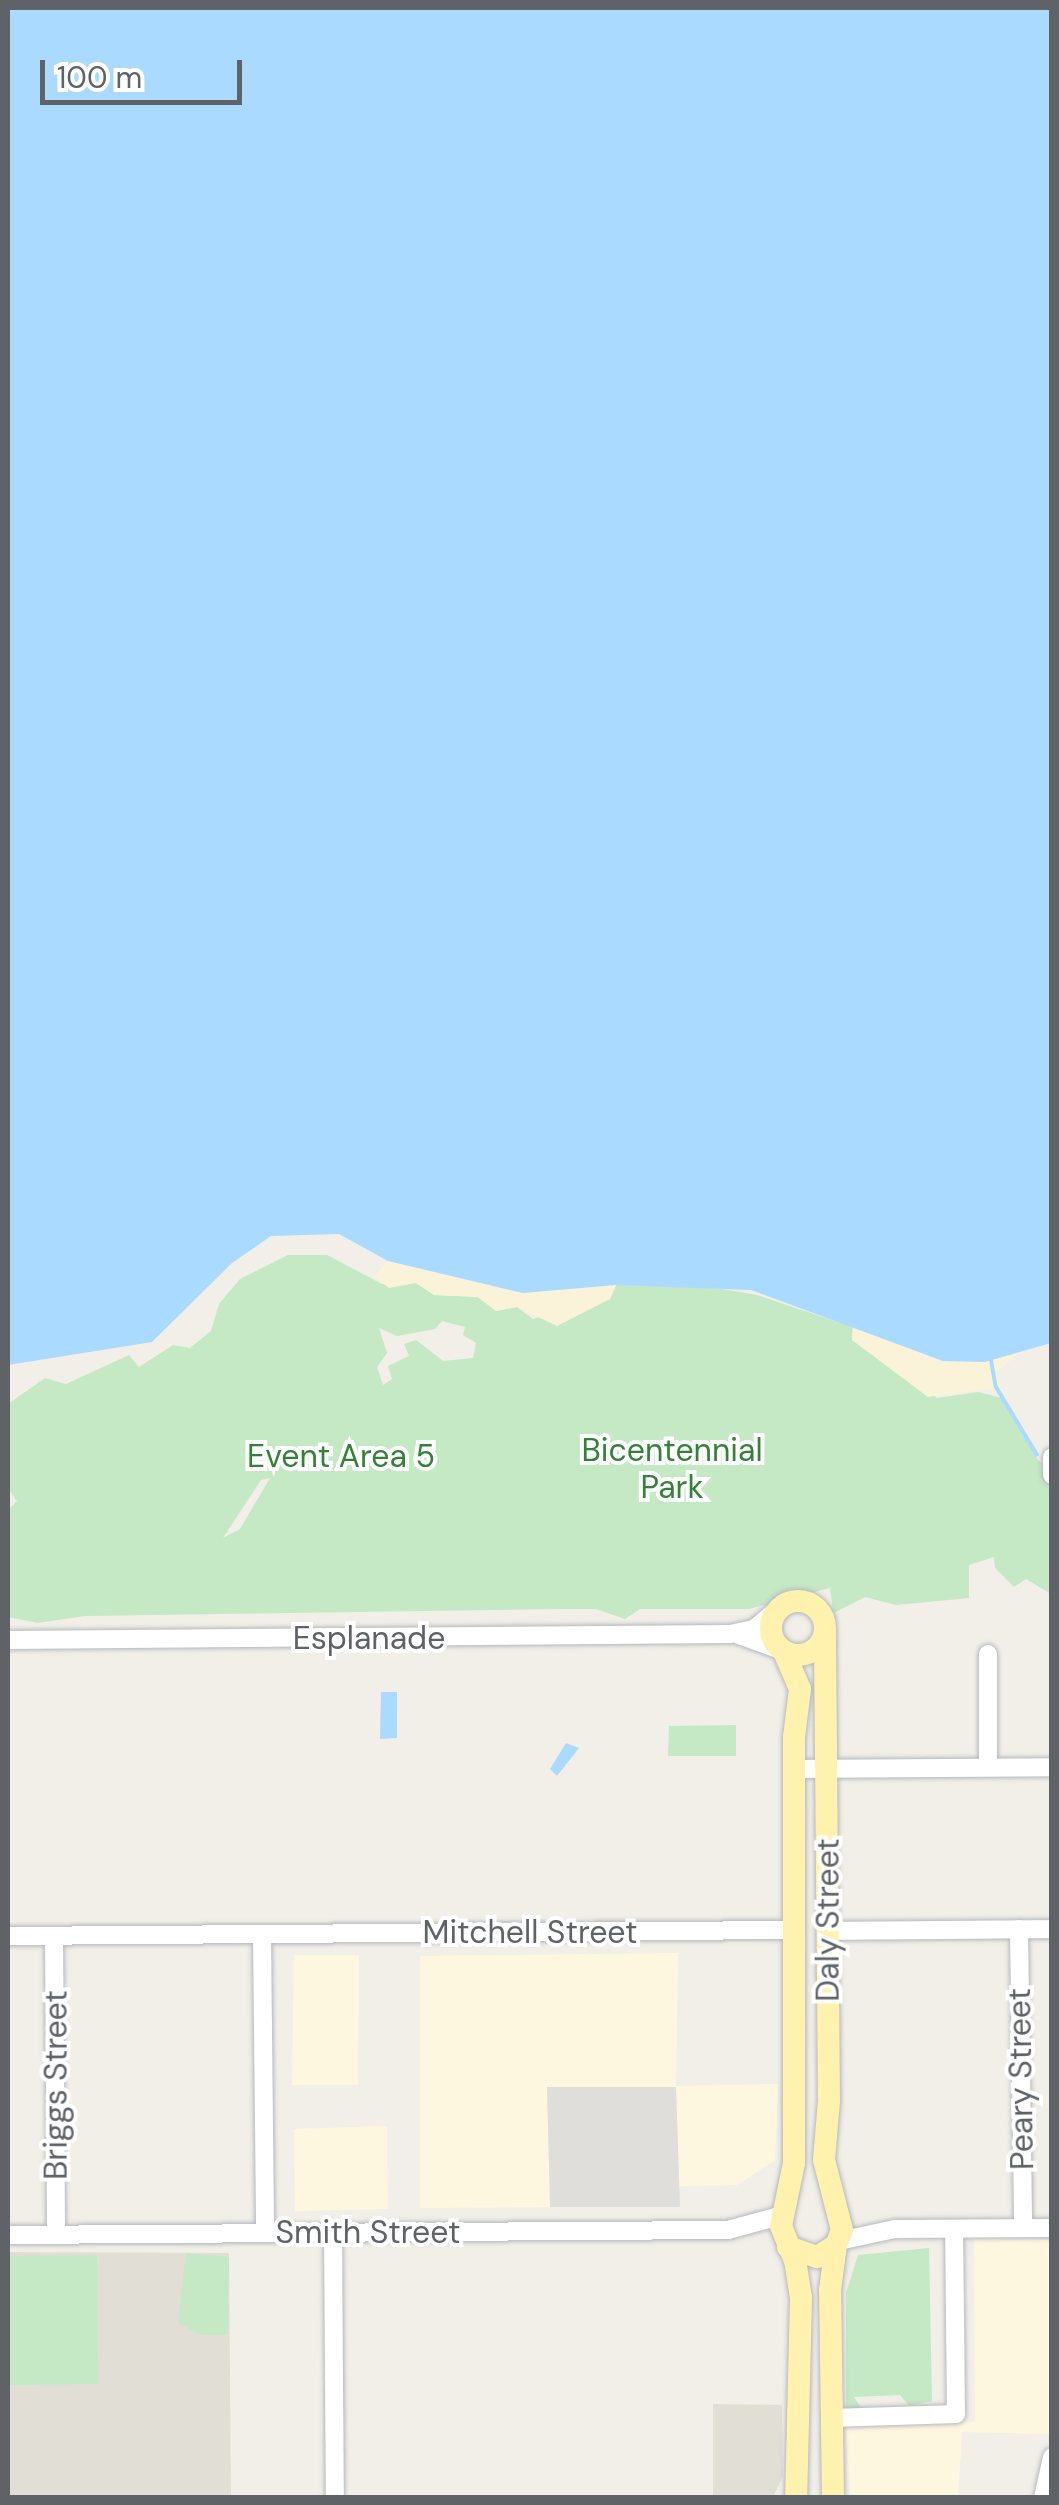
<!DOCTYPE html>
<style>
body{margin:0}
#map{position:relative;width:1059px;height:2505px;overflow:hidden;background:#f1efe8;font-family:"DM Sans",sans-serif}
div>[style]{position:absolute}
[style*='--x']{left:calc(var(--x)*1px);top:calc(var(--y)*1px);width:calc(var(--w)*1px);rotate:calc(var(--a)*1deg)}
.commercial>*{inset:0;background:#fef7e0}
.industrial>*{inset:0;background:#e0deda}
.education>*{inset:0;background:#e1ded6}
.green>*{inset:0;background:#c5e8c5}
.sand>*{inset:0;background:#fbf3d9}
.water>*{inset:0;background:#aadaff}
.stream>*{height:4px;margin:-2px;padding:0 2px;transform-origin:2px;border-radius:2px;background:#aadaff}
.roads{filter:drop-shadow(0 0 2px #b5b8bc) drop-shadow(0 0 2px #b5b8bc)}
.minor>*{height:18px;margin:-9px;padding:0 9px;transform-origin:9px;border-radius:9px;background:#fff}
.major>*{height:22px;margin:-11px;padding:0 11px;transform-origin:11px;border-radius:11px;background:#fff2af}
.major>.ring{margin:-11px;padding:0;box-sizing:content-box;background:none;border:22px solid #fff2af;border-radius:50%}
span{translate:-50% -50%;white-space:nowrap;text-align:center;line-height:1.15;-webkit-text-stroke:8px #fff;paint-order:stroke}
.park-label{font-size:32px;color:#348238}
.street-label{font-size:32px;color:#5f6368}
.frame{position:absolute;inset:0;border:10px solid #5f6368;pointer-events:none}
.scale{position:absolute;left:40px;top:60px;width:202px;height:45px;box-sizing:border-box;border:5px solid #5f6368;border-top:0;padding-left:12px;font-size:30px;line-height:35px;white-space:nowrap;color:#5f6368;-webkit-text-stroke:8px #fff;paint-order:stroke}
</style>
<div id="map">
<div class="commercial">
<div style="clip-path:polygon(678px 1953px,676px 2086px,778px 2084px,775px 2160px,737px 2185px,679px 2186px,676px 2087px,547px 2088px,550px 2207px,420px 2208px,420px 1956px)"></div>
<div style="clip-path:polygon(294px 1955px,359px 1955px,358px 2085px,292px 2085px)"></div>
<div style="clip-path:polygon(387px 2126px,388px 2209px,295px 2211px,294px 2129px)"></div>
<div style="clip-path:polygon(974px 2239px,1051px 2240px,1051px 2429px,1049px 2434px,962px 2432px,958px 2497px,850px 2497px,846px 2427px,975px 2422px)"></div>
</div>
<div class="industrial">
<div style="clip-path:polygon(547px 2087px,676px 2087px,680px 2207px,550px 2207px)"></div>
</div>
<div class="education">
<div style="clip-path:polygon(8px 2252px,229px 2253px,231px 2497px,8px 2498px)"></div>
<div style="clip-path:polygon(713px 2404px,782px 2405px,783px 2476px,773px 2497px,713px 2497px)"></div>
</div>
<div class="green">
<div style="clip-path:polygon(evenodd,288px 1255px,327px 1255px,382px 1284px,416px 1283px,434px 1295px,478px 1297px,496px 1311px,517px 1307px,533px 1319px,610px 1299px,616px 1285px,704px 1286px,757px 1295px,853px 1327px,852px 1340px,937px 1398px,978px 1392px,1002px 1398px,1038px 1460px,1051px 1469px,1051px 1594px,1026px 1579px,1014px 1587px,995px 1568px,994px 1557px,969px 1565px,969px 1598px,896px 1605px,865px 1597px,834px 1613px,835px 1625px,830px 1588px,749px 1609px,640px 1609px,625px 1619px,596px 1609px,559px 1609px,85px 1616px,38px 1623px,8px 1617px,8px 1510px,17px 1501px,8px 1489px,8px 1404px,45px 1378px,66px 1384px,129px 1355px,139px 1367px,173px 1345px,190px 1348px,211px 1331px,219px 1304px,240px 1279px,288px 1255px,442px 1321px,465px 1327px,463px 1335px,476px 1343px,473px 1358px,443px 1361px,416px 1340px,404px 1344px,409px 1356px,388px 1366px,392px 1379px,383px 1385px,377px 1367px,387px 1353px,379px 1328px,397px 1336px,435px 1329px,442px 1321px,288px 1255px,270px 1478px,240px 1529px,223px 1538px,261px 1480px,270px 1478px)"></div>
<div style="clip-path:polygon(736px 1725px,736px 1756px,668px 1756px,669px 1726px)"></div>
<div style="clip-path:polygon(929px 2248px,932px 2401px,909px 2406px,900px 2395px,854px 2397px,862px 2409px,846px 2416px,846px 2293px,858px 2255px)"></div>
<div style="clip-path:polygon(186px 2253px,229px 2257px,228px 2335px,202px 2335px,178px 2323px)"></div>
<div style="clip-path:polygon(97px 2255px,98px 2384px,8px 2385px,8px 2256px)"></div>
</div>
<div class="sand">
<div style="clip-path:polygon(388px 1261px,523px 1293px,616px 1285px,610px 1299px,557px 1326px,517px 1307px,496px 1311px,478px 1297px,434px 1295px,416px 1283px,389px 1288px,374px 1277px)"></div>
<div style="clip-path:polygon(853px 1327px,943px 1361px,1018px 1354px,996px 1372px,1001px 1387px,928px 1397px,852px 1340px)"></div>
</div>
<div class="water">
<div style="clip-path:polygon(8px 8px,1051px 8px,1051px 1343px,985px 1362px,943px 1361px,751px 1290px,616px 1285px,523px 1293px,388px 1261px,339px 1234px,271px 1236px,232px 1263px,152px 1342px,8px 1365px)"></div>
<div style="clip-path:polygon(381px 1692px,397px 1692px,397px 1738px,380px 1739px)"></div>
<div style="clip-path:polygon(566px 1743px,579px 1748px,557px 1776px,550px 1769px)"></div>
</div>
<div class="stream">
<div style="--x:991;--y:1360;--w:27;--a:80"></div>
<div style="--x:996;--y:1387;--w:79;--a:58.9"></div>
</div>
<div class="roads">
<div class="minor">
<div style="--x:1052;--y:1457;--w:18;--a:90"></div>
<div style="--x:739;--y:1635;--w:45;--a:19.7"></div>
<div style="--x:8;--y:1640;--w:722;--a:-0.48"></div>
<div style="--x:730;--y:1634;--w:25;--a:-12"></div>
<div style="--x:754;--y:1629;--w:33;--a:-40"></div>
<div style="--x:988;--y:1654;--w:111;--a:90"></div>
<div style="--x:795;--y:1769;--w:257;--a:-0.4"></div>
<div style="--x:1019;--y:1929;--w:299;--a:89.2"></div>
<div style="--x:828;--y:1931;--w:224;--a:-0.5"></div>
<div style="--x:262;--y:1934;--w:298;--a:89.4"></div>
<div style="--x:8;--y:1936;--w:787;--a:-0.44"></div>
<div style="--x:54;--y:1936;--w:298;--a:89.6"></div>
<div style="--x:333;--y:2232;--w:266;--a:89.6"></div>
<div style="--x:8;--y:2235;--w:720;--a:-0.4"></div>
<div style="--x:728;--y:2230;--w:57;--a:-15.3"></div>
<div style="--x:839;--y:2241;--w:57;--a:-12.1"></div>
<div style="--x:895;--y:2229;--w:157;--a:-0.4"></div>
<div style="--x:832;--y:2418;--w:124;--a:-1.8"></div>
<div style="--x:956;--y:2414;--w:185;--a:-90.6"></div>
<div style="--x:1043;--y:2498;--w:42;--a:-77.6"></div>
</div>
<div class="major">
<div class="ring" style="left:771px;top:1601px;width:32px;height:32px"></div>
<div style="--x:784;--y:1652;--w:40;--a:66.6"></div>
<div style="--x:800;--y:1689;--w:48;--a:97.1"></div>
<div style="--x:794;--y:1737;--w:426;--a:90"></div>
<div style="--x:794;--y:2163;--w:64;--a:101.7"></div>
<div style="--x:781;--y:2226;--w:37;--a:68"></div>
<div style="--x:795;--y:2260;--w:38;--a:81"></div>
<div style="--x:801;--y:2298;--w:200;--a:91.4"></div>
<div style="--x:788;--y:2247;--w:31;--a:19"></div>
<div style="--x:817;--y:2257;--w:22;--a:-32"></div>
<div style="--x:836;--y:2245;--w:16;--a:-68"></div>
<div style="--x:842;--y:2230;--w:72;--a:-104.4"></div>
<div style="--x:824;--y:2160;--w:60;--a:-85.2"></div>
<div style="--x:829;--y:2100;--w:470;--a:-90.5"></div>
<div style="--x:833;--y:2498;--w:208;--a:-90.8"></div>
<div style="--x:830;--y:2290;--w:45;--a:-82.4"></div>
</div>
</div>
<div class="park-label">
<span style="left:672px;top:1469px">Bicentennial<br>Park</span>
<span style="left:341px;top:1456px">Event Area 5</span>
</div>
<div class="street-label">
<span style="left:369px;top:1638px">Esplanade</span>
<span style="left:828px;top:1920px;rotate:-90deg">Daly Street</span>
<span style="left:530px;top:1932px">Mitchell Street</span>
<span style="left:1021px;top:2079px;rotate:-91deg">Peary Street</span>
<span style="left:56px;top:2085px;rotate:-90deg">Briggs Street</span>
<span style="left:368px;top:2232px">Smith Street</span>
</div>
<div class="frame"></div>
<div class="scale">100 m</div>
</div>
